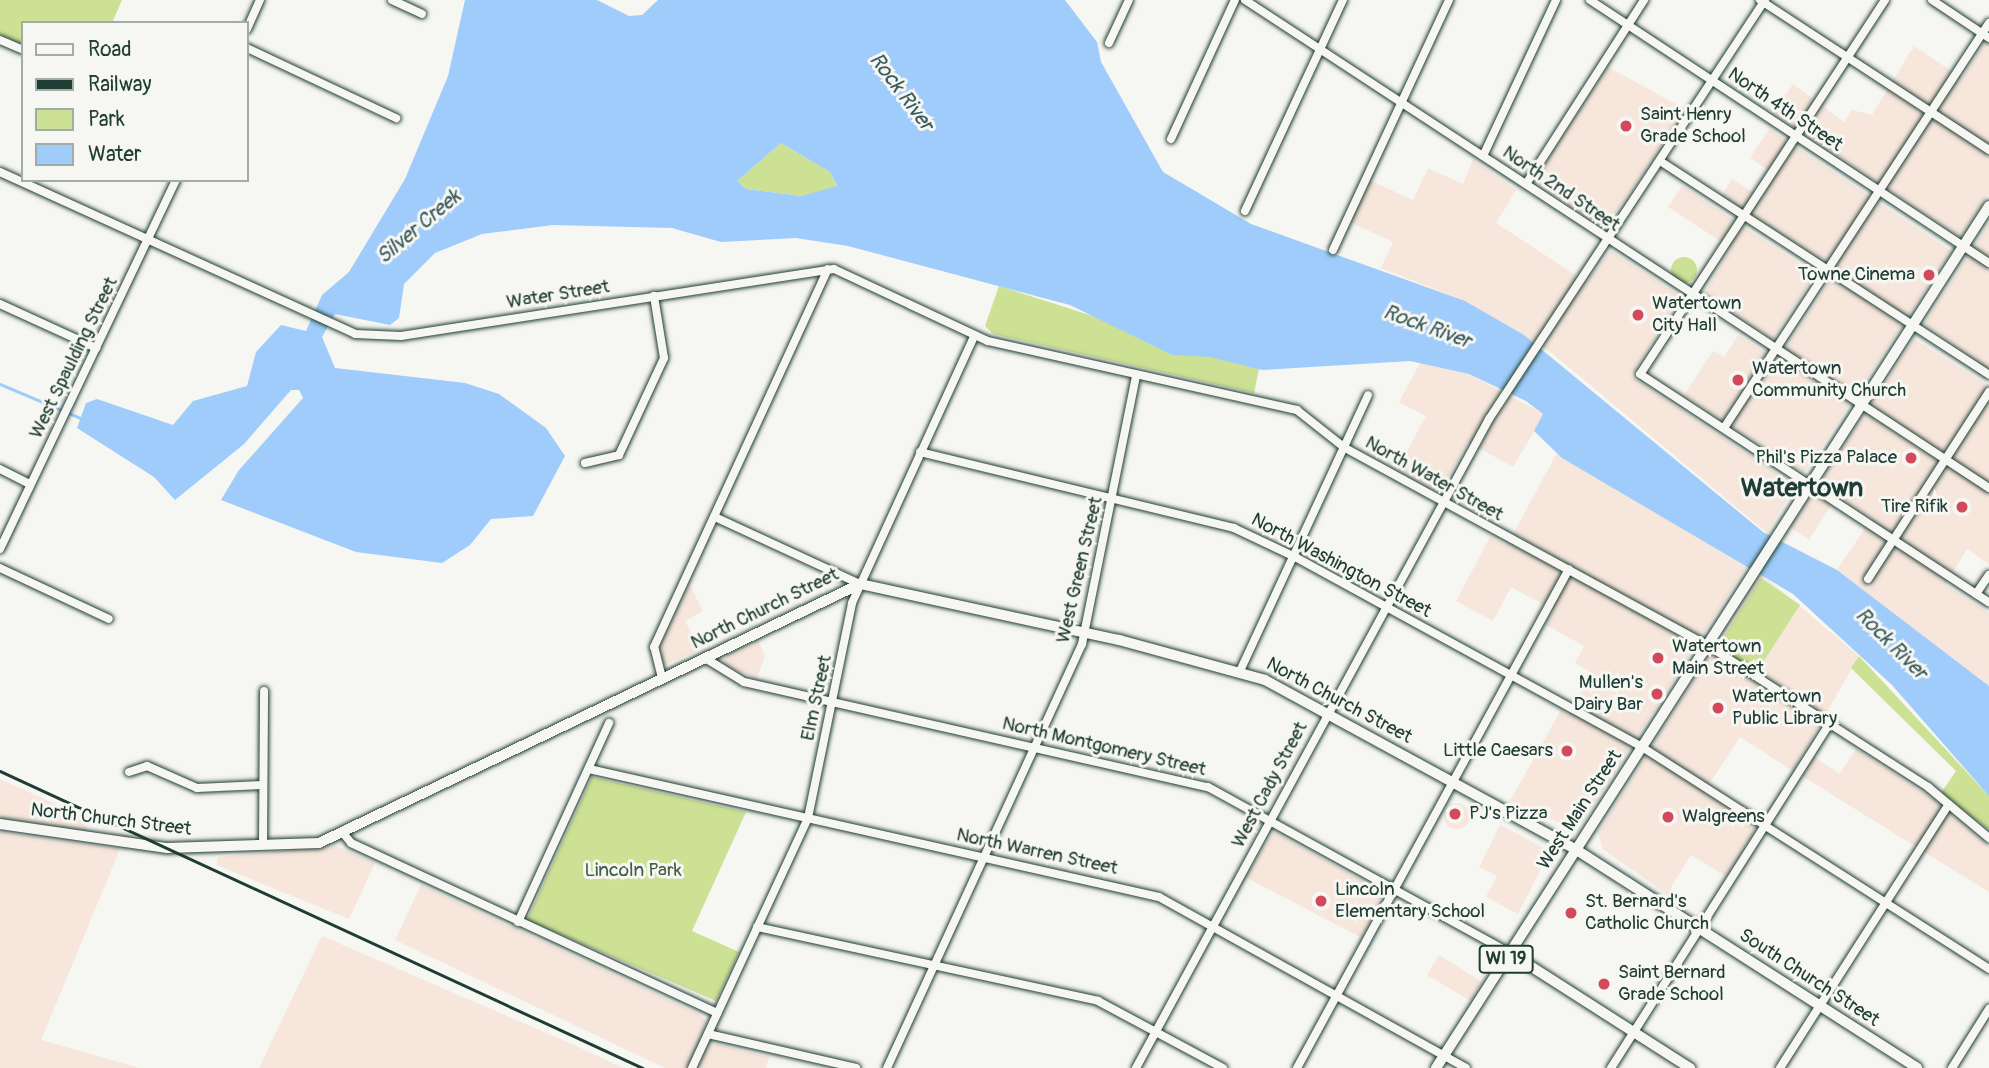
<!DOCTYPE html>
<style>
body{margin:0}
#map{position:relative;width:1989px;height:1068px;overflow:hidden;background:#f6f6f2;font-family:Pangolin,sans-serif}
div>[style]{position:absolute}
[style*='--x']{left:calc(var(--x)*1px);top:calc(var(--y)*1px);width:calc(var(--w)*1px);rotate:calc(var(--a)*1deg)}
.built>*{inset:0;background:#f6e6dc}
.round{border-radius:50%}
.green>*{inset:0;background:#cde195}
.water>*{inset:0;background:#9fccfa}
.stream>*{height:2.5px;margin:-1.25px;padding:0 1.25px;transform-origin:1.25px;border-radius:1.25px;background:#9fccfa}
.roads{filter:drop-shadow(0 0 2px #1f3d34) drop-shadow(0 0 2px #1f3d34)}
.minor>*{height:8px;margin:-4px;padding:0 4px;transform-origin:4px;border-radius:4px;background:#f6f6f2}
.major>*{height:10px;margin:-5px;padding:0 5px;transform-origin:5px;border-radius:5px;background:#f6f6f2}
.rail>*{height:2.5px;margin:-1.25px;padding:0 1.25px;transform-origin:1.25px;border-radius:1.25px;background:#1f3d34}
.dots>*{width:19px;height:19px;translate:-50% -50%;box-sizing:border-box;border:4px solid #f6f6f2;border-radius:50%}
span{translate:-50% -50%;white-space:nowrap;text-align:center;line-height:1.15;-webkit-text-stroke:6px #f6f6f2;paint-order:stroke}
.shield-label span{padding:2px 5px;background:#f6f6f2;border:2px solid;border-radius:5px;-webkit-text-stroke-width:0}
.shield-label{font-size:18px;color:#1f3d34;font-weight:700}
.street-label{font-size:19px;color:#1f3d34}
.poi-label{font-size:19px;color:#1f3d34}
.left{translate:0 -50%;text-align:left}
.right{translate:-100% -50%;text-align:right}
.park-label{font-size:19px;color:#425e47}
.water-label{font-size:21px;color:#395a5c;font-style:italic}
.district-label{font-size:26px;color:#1f3d34;font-weight:700}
.legend{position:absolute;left:21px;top:21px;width:228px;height:161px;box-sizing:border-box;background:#f6f6f2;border:2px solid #a0aca6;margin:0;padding:9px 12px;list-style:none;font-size:21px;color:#1f3d34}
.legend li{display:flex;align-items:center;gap:14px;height:35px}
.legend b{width:35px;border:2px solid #a0aca6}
</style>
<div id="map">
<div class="built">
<div style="clip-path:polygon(1989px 36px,1989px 194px,1960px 237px,1773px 113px,1793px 84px,1844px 122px,1852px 110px,1872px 115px,1914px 46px,1962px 78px)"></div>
<div style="clip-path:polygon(1608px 67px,1687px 110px,1603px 230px,1534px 181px)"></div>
<div style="clip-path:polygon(1769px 129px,1951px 251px,1804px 473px,1684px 395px,1713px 351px,1724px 357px,1738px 335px,1778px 360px,1837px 270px,1722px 195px,1732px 179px,1762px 198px,1776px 175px,1750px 158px)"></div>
<div style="clip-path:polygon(1473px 160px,1516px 190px,1496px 223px,1586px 282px,1611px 251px,1680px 296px,1631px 376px,1795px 486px,1767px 533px,1552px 353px,1465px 301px,1381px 268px,1393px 242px,1350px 222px,1369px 180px,1413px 200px,1428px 168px,1463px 184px)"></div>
<div style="clip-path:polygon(1682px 186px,1815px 274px,1773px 339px,1704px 294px,1731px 248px,1668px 207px)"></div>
<div style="clip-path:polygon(1989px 223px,1989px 369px,1924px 324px)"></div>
<div style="clip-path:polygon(1914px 339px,1989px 386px,1989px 564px,1967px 549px,1945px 585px,1989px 613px,1989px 686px,1837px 570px,1872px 518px,1837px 496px,1809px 540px,1790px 527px)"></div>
<div style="clip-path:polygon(1420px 363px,1469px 374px,1544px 414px,1513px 467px,1468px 442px,1439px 493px,1397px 470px,1426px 416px,1399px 402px)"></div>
<div style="clip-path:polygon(1557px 453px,1746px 567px,1583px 821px,1570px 828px,1510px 801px,1561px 710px,1569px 714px,1592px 673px,1575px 663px,1584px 646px,1546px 625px,1554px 610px,1511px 587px,1493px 621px,1456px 601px,1490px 537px,1507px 545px)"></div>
<div style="clip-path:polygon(1760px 573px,1859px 656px,1793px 771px,1740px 737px,1704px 792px,1755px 824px,1754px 831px,1727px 877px,1691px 855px,1671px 887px,1675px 900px,1603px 849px,1598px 833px)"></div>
<div style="clip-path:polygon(689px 584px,703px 611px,685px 621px,700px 650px,663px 665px,659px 648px)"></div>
<div style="clip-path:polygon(758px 640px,765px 656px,757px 678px,722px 666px,727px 655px)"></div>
<div style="clip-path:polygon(1856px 749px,1935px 800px,1989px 846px,1989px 892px,1802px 776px,1814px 757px,1840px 774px)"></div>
<div style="clip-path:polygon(0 779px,86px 818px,87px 831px,0 818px)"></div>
<div class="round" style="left:1444px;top:803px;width:26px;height:26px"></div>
<div style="clip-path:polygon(1500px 825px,1542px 847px,1547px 857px,1518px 914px,1486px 897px,1497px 876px,1479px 867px)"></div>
<div style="clip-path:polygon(0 832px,120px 849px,41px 1040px,139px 1068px,0 1068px)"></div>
<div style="clip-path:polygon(1274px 832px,1385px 893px,1362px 938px,1245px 877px)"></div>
<div style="clip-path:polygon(336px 846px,375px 863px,349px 919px,216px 865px,218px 857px)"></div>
<div style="clip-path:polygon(421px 885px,699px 1014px,707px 1022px,699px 1040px,769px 1057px,766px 1068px,665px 1068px,395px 940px)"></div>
<div style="clip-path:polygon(322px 936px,572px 1044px,623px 1068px,259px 1068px)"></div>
<div style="clip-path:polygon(1439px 955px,1482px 982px,1471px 1001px,1427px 975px)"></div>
</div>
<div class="green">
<div style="clip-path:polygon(0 0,122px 0,112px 23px,23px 23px,23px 46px,0 36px)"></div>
<div style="clip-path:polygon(781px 143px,830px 172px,837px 187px,801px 196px,746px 189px,737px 181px)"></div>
<div class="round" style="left:1671px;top:257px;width:26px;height:26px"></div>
<div style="clip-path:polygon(999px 286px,1259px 369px,1254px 393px,993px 334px,985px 326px)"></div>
<div style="clip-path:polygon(1761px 578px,1800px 605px,1756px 673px,1717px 648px)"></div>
<div style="clip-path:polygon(1859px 656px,1989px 796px,1989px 830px,1941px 793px,1956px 771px,1851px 668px)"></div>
<div style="clip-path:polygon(592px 777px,746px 812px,692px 931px,739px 952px,716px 1001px,527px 920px)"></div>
</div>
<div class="water">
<div style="clip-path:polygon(evenodd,465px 0,597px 0,629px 16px,642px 15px,658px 0,1065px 0,1097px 42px,1101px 62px,1163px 172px,1251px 224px,1465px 301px,1524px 335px,1763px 532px,1837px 570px,1989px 686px,1989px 796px,1892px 685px,1793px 594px,1562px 458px,1534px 431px,1543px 414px,1526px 401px,1469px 374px,1410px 361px,1262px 370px,1210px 357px,1172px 355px,1070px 305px,848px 246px,796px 238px,721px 242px,672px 228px,553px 225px,482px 234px,435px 253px,404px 284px,399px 318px,390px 325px,335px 314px,322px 337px,335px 368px,465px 383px,499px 394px,546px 428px,565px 456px,533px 516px,491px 519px,470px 545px,442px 563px,356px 552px,221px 500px,239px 470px,303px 398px,299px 390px,291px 390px,244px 444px,175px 500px,154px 477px,77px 428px,86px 403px,97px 399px,173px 425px,193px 401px,247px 386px,256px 352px,281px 325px,306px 331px,322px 295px,349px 272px,405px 179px,448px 76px,465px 0,781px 143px,830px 172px,837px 186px,801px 196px,746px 189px,737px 181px,781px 143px)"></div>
</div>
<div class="stream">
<div style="--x:0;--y:384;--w:88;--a:22.8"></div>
</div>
<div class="roads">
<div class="minor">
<div style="--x:392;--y:0;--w:33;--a:25"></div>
<div style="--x:1245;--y:0;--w:890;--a:33.26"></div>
<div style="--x:1590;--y:0;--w:478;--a:33.4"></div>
<div style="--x:1760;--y:0;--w:274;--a:33.2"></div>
<div style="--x:1885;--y:0;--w:447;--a:123.2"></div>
<div style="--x:1640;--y:374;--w:417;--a:33.2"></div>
<div style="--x:1932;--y:0;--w:69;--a:33.7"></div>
<div style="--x:247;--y:29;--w:32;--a:-66"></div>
<div style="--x:0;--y:40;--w:25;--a:23"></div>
<div style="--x:1109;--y:43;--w:47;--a:-65.1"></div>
<div style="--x:247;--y:48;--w:165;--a:25.2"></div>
<div style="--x:1171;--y:139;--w:153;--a:-65.3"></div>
<div style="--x:1483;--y:156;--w:172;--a:-64.9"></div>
<div style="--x:1660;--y:161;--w:392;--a:33"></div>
<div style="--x:0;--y:172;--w:390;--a:24.5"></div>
<div style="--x:355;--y:334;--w:46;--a:2.5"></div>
<div style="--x:401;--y:336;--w:438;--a:-8.8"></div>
<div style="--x:834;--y:269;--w:170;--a:25.1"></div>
<div style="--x:988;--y:341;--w:317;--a:12.6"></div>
<div style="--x:1297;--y:410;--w:61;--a:38.4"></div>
<div style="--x:1345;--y:448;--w:412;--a:28.6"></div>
<div style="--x:1707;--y:645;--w:263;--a:32.7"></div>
<div style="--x:1928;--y:787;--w:80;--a:39.9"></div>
<div style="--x:1526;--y:184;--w:219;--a:-57.3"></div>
<div style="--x:1245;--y:211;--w:233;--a:-65.1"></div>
<div style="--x:1333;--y:250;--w:276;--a:-65.1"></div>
<div style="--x:0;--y:304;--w:106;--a:24.6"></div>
<div style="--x:1724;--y:428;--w:484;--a:-56.8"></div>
<div style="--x:920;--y:452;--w:323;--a:13.6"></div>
<div style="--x:1234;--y:528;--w:68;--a:25.4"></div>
<div style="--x:1295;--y:557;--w:396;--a:28.7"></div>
<div style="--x:1642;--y:747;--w:412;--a:32.6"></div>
<div style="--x:585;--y:463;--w:35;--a:-13"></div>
<div style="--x:619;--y:455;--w:107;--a:-65.1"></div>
<div style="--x:664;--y:358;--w:63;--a:-99.2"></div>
<div style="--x:0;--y:469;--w:34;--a:27"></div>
<div style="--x:715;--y:517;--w:160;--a:24.8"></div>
<div style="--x:0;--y:549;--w:409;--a:-64.5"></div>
<div style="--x:0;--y:568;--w:120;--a:25.1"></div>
<div style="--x:1868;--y:579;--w:223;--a:-57.1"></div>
<div style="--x:1976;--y:594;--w:23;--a:-56"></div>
<div style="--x:705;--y:658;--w:46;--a:31.6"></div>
<div style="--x:744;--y:682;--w:476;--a:12.8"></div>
<div style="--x:1208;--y:787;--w:345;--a:28.8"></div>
<div style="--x:1240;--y:671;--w:304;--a:-65.1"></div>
<div style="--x:662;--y:678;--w:32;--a:-104"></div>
<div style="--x:654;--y:647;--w:416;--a:-65.3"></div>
<div style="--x:589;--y:769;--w:584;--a:12.66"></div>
<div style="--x:1159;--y:897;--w:351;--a:29.1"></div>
<div style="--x:129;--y:772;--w:19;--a:-18"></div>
<div style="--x:147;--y:766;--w:55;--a:23.7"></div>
<div style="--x:197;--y:788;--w:65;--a:-2.6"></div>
<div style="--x:343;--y:833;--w:13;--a:51"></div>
<div style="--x:351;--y:843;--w:404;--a:24.9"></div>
<div style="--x:263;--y:845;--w:154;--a:-89.6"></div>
<div style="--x:518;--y:922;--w:219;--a:-65.4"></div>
<div style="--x:757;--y:927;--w:349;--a:12.2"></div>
<div style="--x:1098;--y:1001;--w:142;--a:28.2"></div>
<div style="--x:708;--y:1034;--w:152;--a:12.9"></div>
<div style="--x:692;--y:1068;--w:276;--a:-65.1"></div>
<div style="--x:808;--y:818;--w:219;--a:-78.4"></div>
<div style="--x:852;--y:603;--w:294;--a:-65.4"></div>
<div style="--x:887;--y:1068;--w:467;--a:-65.3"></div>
<div style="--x:1082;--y:644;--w:274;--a:-78.6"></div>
<div style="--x:1136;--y:1068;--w:739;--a:-61.46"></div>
<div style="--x:1489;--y:419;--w:502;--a:-56.63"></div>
<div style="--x:1297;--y:1068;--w:568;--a:-61.41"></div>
<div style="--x:1611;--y:1068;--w:407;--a:-57.6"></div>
<div style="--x:1780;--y:1068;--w:313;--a:-57.4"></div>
<div style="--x:1952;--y:1068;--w:70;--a:-57.9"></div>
</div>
<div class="major">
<div style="--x:0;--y:824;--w:169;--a:8.2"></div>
<div style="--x:167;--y:848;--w:152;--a:-1.9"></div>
<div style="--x:319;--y:843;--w:600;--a:-25.58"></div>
<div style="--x:860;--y:584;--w:265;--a:12.2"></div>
<div style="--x:1119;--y:640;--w:151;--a:15.3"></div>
<div style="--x:1265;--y:680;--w:353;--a:28.6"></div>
<div style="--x:1575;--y:849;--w:406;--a:32.6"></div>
<div style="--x:1510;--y:953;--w:214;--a:32.6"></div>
<div style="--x:1436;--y:1068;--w:1024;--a:-57.32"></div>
</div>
</div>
<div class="rail">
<div style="--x:0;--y:771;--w:708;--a:24.79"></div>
</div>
<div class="dots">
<div style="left:1626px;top:126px;background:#d1495b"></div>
<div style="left:1929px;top:275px;background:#d1495b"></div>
<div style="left:1638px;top:315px;background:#d1495b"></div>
<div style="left:1738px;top:380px;background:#d1495b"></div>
<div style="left:1911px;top:458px;background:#d1495b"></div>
<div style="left:1962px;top:507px;background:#d1495b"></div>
<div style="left:1658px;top:658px;background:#d1495b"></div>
<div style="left:1657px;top:694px;background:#d1495b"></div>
<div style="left:1718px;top:708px;background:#d1495b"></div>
<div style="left:1567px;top:751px;background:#d1495b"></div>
<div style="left:1455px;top:814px;background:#d1495b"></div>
<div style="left:1668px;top:817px;background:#d1495b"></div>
<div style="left:1321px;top:901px;background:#d1495b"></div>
<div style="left:1571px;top:913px;background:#d1495b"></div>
<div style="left:1604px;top:984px;background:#d1495b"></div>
</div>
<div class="shield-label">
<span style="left:1506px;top:959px">WI 19</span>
</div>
<div class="street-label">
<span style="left:1785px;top:110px;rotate:34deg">North 4th Street</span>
<span style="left:1561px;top:189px;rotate:34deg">North 2nd Street</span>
<span style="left:558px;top:295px;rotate:-9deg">Water Street</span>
<span style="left:74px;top:358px;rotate:-64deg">West Spaulding Street</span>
<span style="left:1434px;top:479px;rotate:29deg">North Water Street</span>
<span style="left:1341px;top:566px;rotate:28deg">North Washington Street</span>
<span style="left:1080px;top:570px;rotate:-77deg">West Green Street</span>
<span style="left:765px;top:609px;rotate:-26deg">North Church Street</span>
<span style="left:817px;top:698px;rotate:-78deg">Elm Street</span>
<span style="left:1339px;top:701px;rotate:28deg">North Church Street</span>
<span style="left:1104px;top:747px;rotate:13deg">North Montgomery Street</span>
<span style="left:1270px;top:785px;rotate:-62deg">West Cady Street</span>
<span style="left:1580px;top:810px;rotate:-57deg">West Main Street</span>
<span style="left:111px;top:820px;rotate:7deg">North Church Street</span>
<span style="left:1037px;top:852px;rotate:12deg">North Warren Street</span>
<span style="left:1809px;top:978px;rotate:33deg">South Church Street</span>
</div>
<div class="poi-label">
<span class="left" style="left:1640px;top:126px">Saint Henry<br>Grade School</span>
<span class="right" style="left:1915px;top:275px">Towne Cinema</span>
<span class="left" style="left:1652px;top:315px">Watertown<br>City Hall</span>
<span class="left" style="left:1752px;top:380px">Watertown<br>Community Church</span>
<span class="right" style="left:1897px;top:458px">Phil's Pizza Palace</span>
<span class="right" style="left:1948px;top:507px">Tire Rifik</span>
<span class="left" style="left:1672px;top:658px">Watertown<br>Main Street</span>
<span class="right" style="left:1643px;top:694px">Mullen's<br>Dairy Bar</span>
<span class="left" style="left:1732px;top:708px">Watertown<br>Public Library</span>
<span class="right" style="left:1553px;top:751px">Little Caesars</span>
<span class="left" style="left:1469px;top:814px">PJ's Pizza</span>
<span class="left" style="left:1682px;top:817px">Walgreens</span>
<span class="left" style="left:1335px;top:901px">Lincoln<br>Elementary School</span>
<span class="left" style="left:1585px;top:913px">St. Bernard's<br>Catholic Church</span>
<span class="left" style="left:1618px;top:984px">Saint Bernard<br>Grade School</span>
</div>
<div class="park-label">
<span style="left:633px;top:871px">Lincoln Park</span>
</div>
<div class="water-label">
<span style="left:901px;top:92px;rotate:53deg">Rock River</span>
<span style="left:419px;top:227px;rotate:-40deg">Silver Creek</span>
<span style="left:1427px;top:327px;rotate:20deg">Rock River</span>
<span style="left:1891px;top:644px;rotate:45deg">Rock River</span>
</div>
<div class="district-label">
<span style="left:1802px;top:489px">Watertown</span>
</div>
<ul class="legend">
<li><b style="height:9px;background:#f6f6f2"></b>Road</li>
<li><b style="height:9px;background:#1f3d34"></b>Railway</li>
<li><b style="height:19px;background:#cde195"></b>Park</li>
<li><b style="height:19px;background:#9fccfa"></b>Water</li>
</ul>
</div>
